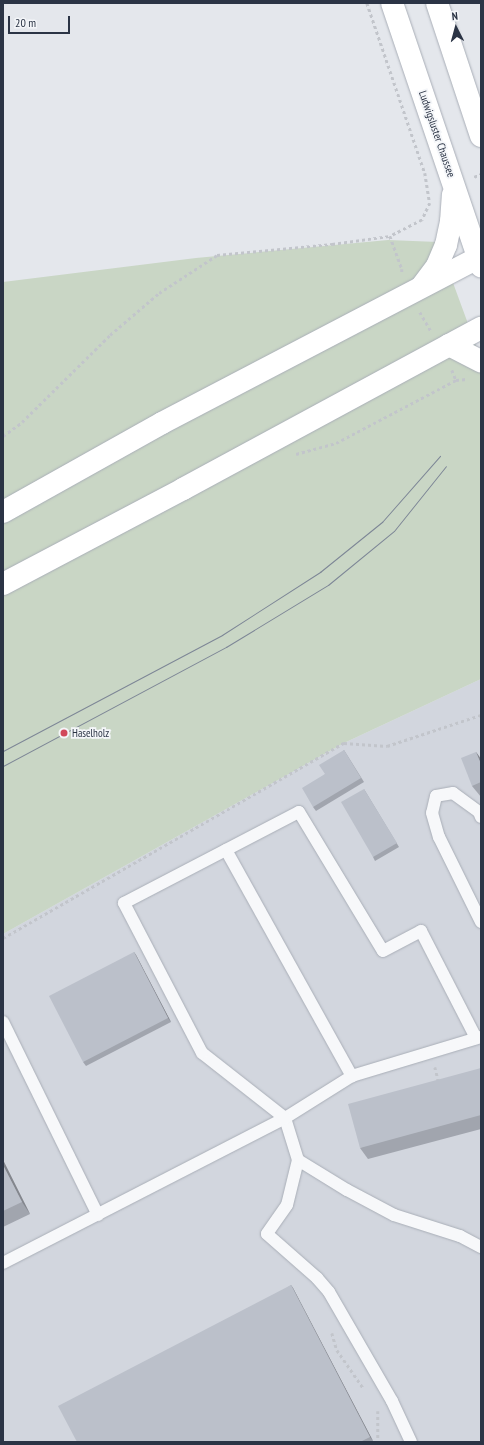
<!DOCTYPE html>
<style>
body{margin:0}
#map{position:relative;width:484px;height:1445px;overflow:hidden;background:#e4e7ec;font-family:"PT Sans Narrow",sans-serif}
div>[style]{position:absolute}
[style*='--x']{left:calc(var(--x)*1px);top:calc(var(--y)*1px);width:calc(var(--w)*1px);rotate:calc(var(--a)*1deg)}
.built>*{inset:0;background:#d2d6de}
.green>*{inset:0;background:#c9d6c5}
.path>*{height:2.5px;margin-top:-1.25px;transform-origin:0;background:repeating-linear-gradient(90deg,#c2c5cb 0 3px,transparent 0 6px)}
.roads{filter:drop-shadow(0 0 1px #a9aeb7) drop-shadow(0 0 1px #a9aeb7)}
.lane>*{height:12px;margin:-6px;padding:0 6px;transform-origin:6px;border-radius:6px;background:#f7f8fa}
.secondary>*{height:22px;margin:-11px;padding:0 11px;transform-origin:11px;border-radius:11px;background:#fff}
.highway>*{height:22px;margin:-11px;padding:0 11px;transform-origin:11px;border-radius:11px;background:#fff}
.tram>*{height:1px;margin:-0.5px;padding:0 0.5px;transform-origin:0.5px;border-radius:0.5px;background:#7d8696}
.wall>*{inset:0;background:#a1a5ae}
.shaded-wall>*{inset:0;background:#83868d}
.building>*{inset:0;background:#bbc0ca}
.dots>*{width:11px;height:11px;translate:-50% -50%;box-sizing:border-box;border:2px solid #f4f6f9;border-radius:50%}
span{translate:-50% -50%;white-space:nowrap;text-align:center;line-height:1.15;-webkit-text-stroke:3.5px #f4f6f9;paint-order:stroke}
.street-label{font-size:11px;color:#2b3445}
.poi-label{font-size:11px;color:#2b3445}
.left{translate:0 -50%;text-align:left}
.frame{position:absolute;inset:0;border:4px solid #2b3445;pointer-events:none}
.north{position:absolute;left:436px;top:8px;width:40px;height:40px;-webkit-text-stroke:3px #f4f6f9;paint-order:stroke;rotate:354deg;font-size:11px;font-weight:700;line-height:16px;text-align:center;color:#2b3445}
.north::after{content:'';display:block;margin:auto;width:14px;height:18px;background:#2b3445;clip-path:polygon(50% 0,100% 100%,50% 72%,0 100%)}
.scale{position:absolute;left:8px;top:16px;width:62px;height:18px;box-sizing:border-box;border:2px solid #2b3445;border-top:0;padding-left:5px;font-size:12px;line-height:14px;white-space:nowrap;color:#2b3445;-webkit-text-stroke:3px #f4f6f9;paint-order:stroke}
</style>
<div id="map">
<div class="built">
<div style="clip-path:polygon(481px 679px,481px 1442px,3px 1442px,3px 934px,344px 743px)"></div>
</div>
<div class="green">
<div style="clip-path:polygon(388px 240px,438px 242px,481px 359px,481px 679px,344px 743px,3px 934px,3px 282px,196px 258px)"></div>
</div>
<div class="path">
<div style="--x:367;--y:3;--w:180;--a:71.2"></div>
<div style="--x:425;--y:173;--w:30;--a:81"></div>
<div style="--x:430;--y:203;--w:19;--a:115"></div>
<div style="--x:422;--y:220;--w:36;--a:153"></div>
<div style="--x:390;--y:236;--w:35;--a:70"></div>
<div style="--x:402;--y:269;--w:4;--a:90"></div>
<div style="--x:474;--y:177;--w:8;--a:-23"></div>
<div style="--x:420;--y:312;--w:22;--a:60"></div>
<div style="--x:452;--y:370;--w:11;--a:68"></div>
<div style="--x:456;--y:380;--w:11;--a:-5"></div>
<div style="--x:3;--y:436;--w:24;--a:-36"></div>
<div style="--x:22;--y:422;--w:124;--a:-44.7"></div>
<div style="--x:110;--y:335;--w:65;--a:-40.6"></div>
<div style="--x:159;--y:293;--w:69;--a:-33.2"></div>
<div style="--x:217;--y:255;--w:116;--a:-5.5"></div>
<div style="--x:332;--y:244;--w:59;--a:-7.9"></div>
<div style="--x:296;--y:454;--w:41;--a:-15.4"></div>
<div style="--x:336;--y:443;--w:136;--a:-27.7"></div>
<div style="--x:3;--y:938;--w:393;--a:-29.8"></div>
<div style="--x:344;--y:743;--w:43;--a:4"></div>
<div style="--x:387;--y:746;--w:99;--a:-18.3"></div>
<div style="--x:435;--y:1067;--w:16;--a:76"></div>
<div style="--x:332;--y:1333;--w:18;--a:74"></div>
<div style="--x:337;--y:1350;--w:47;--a:55.3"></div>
<div style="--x:378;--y:1411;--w:31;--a:90"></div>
</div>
<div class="roads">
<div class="lane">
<div style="--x:481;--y:817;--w:5;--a:-112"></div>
<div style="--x:479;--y:812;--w:32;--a:-144"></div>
<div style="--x:453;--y:793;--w:17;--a:170"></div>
<div style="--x:436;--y:796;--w:17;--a:103"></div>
<div style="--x:432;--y:813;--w:25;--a:74"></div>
<div style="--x:439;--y:837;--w:95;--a:63.7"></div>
<div style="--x:226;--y:850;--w:259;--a:60.9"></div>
<div style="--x:3;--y:1022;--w:215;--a:63.8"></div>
<div style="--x:481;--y:1037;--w:135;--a:163.2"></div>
<div style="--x:352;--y:1076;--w:79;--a:147.9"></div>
<div style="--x:285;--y:1118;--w:44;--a:72.8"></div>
<div style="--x:298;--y:1160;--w:57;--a:31.5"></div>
<div style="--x:347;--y:1190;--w:53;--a:28"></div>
<div style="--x:394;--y:1215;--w:69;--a:17.7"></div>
<div style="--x:460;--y:1236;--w:24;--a:28"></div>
<div style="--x:298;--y:1160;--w:46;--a:103.7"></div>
<div style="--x:287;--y:1205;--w:35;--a:125"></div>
<div style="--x:267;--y:1234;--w:67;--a:41.3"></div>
<div style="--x:317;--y:1278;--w:18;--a:49"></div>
<div style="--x:329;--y:1292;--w:126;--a:60"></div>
<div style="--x:392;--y:1401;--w:45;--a:65.1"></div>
<div style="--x:3;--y:1263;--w:317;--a:-27.2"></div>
<div style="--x:285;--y:1118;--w:105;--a:-141.9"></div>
<div style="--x:202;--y:1053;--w:169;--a:-117.5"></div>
<div style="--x:124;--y:903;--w:197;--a:-27.5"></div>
<div style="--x:299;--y:812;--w:162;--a:58.9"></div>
<div style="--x:383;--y:951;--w:43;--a:-27.8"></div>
<div style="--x:421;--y:931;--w:120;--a:62.8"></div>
</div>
<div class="secondary">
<div style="--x:392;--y:3;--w:278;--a:71.3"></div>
<div style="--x:437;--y:3;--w:140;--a:71.7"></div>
<div style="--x:422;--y:286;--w:25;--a:-53"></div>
<div style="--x:437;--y:266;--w:23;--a:-67"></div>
<div style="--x:446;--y:245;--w:24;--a:-78"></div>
<div style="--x:451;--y:222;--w:27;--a:-86"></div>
<div style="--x:449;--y:345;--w:36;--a:27"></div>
</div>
<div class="highway">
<div style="--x:3;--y:512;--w:182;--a:-29.2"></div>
<div style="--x:162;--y:423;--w:360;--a:-27.6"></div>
<div style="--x:3;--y:584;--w:204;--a:-27.8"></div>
<div style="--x:183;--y:489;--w:339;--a:-28.4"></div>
</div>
</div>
<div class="tram">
<div style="--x:3;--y:751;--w:248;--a:-27.9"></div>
<div style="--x:222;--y:635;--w:117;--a:-32.7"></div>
<div style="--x:320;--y:572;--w:80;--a:-38.9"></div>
<div style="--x:382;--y:522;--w:88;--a:-48.7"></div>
<div style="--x:3;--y:766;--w:253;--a:-28.1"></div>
<div style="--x:226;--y:647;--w:119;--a:-31.3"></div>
<div style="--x:328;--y:585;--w:85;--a:-39.3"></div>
<div style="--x:394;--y:531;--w:83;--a:-51.3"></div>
</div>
<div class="wall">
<div style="clip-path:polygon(344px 750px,364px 782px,316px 811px,313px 807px,325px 774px)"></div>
<div style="clip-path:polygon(476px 752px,481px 759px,481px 797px,472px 786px)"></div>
<div style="clip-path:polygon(364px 789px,399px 847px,375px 861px,373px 857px)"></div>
<div style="clip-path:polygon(134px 952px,136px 955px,171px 1022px,86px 1066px,83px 1062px)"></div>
<div style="clip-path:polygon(481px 1068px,481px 1129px,368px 1159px,360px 1148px)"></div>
<div style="clip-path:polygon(3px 1160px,30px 1214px,3px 1227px)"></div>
<div style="clip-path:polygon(291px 1285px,293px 1288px,373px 1441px,370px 1442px,77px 1442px)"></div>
</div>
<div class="shaded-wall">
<div style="clip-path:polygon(476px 752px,481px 759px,481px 764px)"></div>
<div style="clip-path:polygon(134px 952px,136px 955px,171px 1022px,168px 1018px)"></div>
<div style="clip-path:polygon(3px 1160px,30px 1214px,22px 1202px,3px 1165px)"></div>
<div style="clip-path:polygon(291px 1285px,293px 1288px,373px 1441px,370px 1437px)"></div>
</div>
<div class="building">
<div style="clip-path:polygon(344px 750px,361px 778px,313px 807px,302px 788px,325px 774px,319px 765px)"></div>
<div style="clip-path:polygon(476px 752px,481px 764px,481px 782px,472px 786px,461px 758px)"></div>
<div style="clip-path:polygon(364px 789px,397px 843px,373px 857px,341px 802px)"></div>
<div style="clip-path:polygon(134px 952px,168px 1018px,83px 1062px,49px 996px)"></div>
<div style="clip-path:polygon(481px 1068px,481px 1115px,360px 1148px,348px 1104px)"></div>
<div style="clip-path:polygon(3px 1165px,22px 1202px,3px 1211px)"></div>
<div style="clip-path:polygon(291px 1285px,370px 1437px,360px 1442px,77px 1442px,58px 1406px)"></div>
</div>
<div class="dots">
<div style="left:64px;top:733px;background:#d1495b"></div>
</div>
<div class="street-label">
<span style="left:437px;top:134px;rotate:71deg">Ludwigsluster Chaussee</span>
</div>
<div class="poi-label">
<span class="left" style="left:72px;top:733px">Haselholz</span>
</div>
<div class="frame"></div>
<div class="north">N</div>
<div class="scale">20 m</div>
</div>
